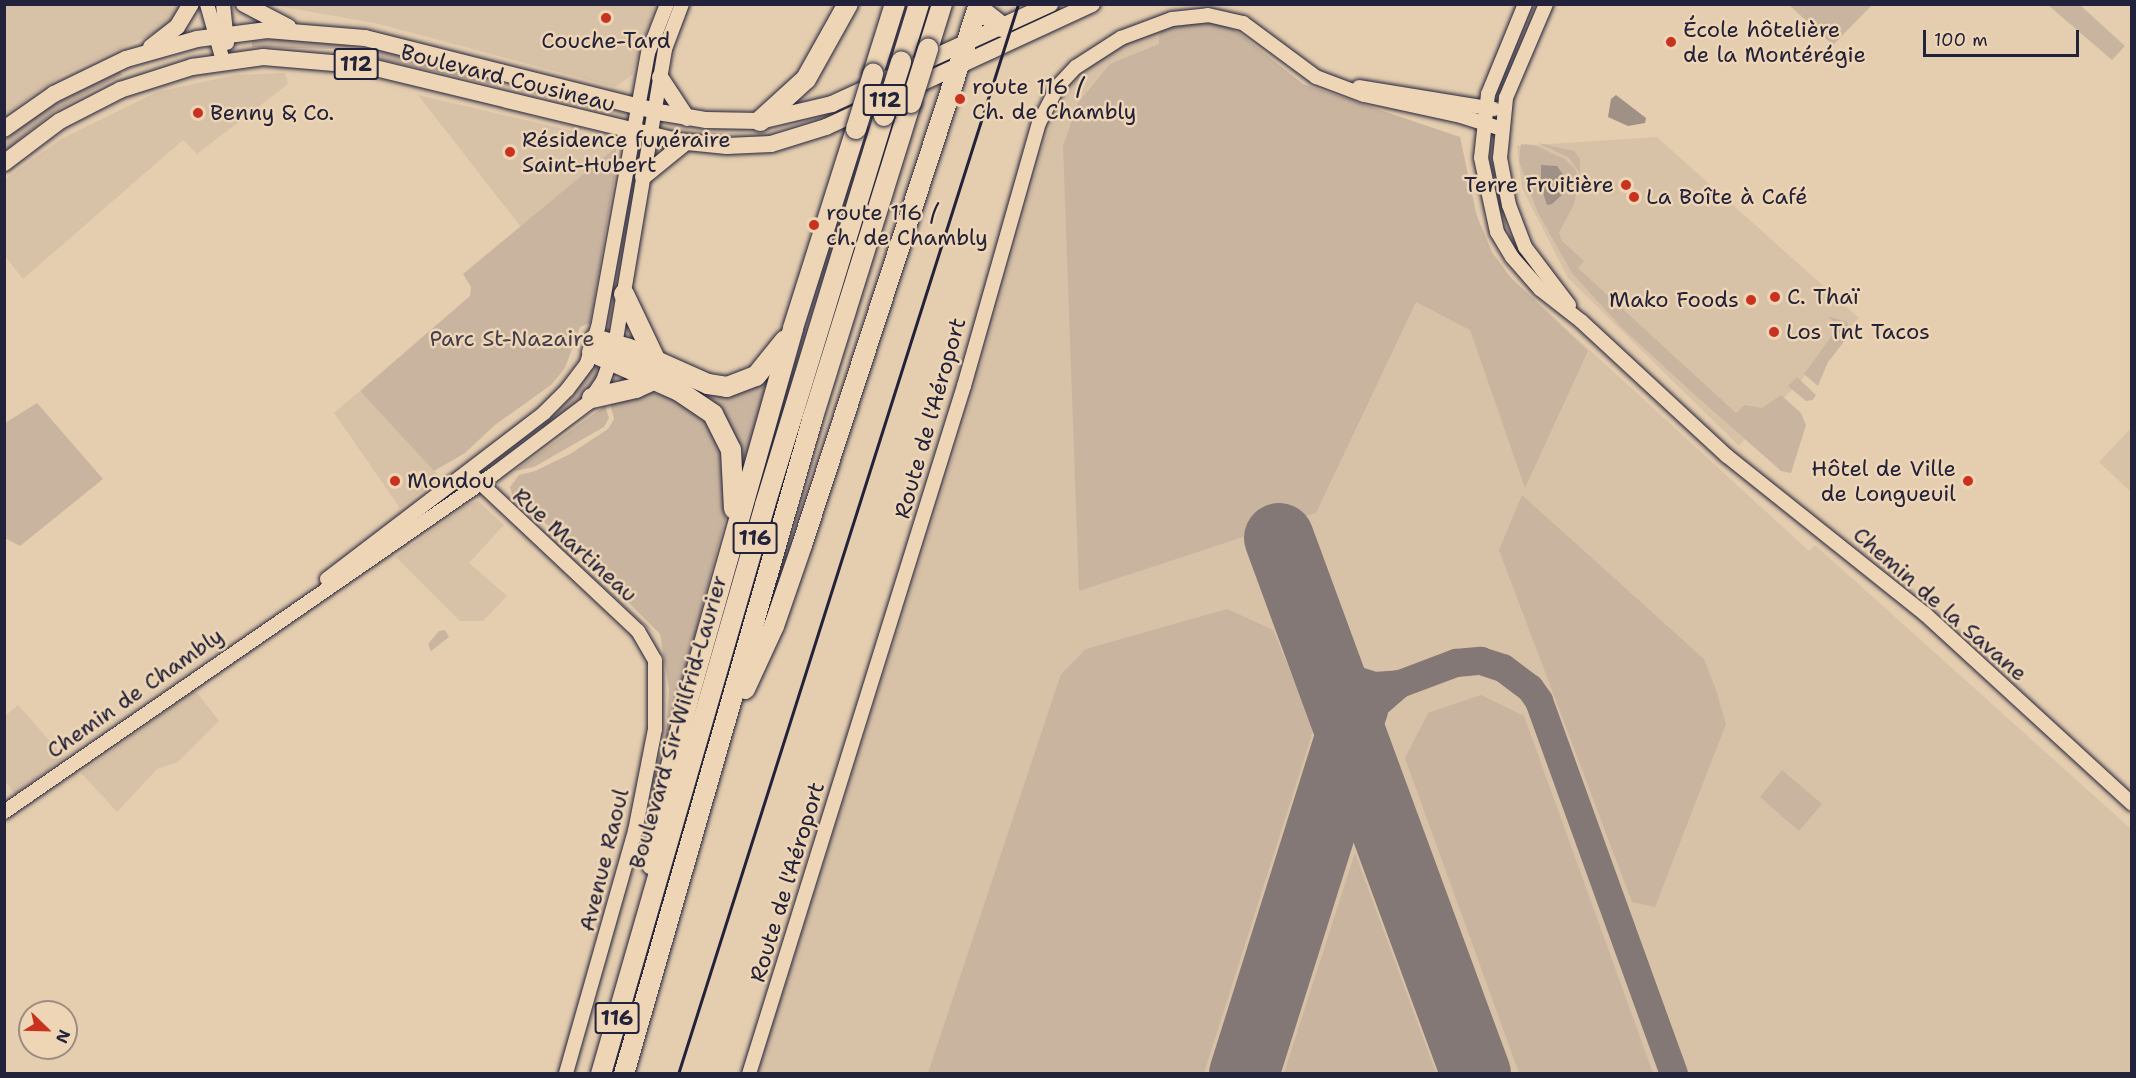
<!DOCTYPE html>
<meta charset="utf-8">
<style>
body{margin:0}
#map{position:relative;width:2136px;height:1078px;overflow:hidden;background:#e5ceb0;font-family:"Shantell Sans",sans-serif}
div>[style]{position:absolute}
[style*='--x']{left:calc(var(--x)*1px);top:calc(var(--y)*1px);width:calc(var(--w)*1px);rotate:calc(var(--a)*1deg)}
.built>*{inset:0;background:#d7c1a7}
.green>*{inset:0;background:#c9b49f}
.water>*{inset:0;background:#9f9186}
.taxiway>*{height:28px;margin:-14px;padding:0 14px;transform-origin:14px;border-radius:14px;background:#847876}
.runway>*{height:70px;margin:-35px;padding:0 35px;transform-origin:35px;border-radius:35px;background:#847876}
.roads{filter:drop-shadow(0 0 2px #22223b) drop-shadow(0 0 2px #22223b)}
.minor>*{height:14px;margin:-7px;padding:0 7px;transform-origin:7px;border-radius:7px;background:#edd5b5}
.major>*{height:16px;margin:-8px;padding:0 8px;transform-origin:8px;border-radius:8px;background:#edd5b5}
.highway>*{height:20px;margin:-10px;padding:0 10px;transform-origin:10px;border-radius:10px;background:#edd5b5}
.rail>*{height:3px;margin:-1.5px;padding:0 1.5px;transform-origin:1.5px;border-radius:1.5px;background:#22223b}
.bridges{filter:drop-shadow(0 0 2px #22223b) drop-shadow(0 0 2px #22223b)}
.highway-bridge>*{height:20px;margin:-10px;padding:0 10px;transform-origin:10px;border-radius:10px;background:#edd5b5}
.dots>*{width:16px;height:16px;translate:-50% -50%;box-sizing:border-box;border:3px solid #edd5b5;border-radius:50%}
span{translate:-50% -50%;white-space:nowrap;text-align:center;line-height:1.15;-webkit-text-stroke:5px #edd5b5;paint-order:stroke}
.shield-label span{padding:2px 4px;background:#edd5b5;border:2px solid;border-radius:4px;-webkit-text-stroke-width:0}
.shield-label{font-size:21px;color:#22223b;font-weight:700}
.poi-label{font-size:22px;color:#22223b}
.left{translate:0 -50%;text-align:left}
.right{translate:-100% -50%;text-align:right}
.street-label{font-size:22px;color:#22223b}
.park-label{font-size:22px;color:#433f4f}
.frame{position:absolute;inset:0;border:6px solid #22223b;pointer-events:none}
.north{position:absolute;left:18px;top:1000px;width:60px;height:60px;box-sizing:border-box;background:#edd5b5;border:2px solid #9c8d84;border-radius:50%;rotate:113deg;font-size:16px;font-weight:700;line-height:24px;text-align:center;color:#22223b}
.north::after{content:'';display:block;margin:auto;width:21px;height:27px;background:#c8321e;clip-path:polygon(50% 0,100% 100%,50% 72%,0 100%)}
.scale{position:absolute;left:1923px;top:30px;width:156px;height:27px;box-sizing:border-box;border:3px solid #22223b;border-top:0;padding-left:8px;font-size:18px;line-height:21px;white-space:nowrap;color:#22223b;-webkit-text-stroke:4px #edd5b5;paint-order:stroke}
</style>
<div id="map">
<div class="built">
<div style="clip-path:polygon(5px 5px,181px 5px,174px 18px,158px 31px,62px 75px,5px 114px)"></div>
<div style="clip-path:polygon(271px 5px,655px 5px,632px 75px,615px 87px,375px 23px)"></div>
<div style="clip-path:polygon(1160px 26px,1309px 92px,1460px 137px,1486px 255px,1809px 551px,1815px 545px,2131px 829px,2131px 1073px,757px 1074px,967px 413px,1043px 147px,1063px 93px,1102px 47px)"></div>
<div style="clip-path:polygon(285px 73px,288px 84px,197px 154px,183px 140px,23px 279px,5px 256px,4px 180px,61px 139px,157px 92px,235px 75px)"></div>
<div style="clip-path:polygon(418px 95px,606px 139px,616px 147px,521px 227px)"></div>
<div style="clip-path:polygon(1657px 137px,1859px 318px,1739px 446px,1568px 278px,1522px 188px,1517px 146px)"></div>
<div style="clip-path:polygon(360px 391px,440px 477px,400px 508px,334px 413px)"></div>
<div style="clip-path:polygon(2131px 428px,2131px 492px,2099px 462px)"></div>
<div style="clip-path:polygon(478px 501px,504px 525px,469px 563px,507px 596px,483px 621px,460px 621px,396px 557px,468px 504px)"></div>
<div style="clip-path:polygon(195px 690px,219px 721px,178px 762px,157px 769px,117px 812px,81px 773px)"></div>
<div style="clip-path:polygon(18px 705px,64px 757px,15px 795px,5px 781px,4px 717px)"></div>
</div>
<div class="green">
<div style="clip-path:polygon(1789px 5px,1872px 5px,1833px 45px)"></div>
<div style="clip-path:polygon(2048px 5px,2080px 5px,2125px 46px,2112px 60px)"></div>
<div style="clip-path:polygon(1201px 21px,1223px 24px,1239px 33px,1303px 84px,1460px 137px,1476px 214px,1492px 252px,1511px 278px,1588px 351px,1525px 488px,1470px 330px,1416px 302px,1316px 513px,1079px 591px,1063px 146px,1078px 103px,1110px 64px,1159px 44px,1160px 25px)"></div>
<div style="clip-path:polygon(280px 39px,372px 48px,503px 81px,502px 85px,489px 84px,335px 49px,252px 47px,252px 41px)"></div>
<div style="clip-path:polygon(120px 71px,122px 75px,55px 111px,5px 151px,5px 140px,47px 108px)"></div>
<div style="clip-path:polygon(1538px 143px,1574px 151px,1580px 159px,1580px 173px,1568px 157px)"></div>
<div style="clip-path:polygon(1521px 144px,1534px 145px,1565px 159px,1575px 169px,1579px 179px,1574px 204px,1559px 233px,1562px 241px,1584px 261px,1578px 268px,1736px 413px,1745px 405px,1762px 408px,1781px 395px,1801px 413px,1806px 425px,1791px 473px,1781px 471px,1695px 395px,1621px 327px,1572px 273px,1538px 213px,1519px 161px)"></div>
<div style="clip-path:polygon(616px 147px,617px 163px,590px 323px,580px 327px,565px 368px,551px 385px,495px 425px,465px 453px,434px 471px,360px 391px,470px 296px,471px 287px,463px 274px)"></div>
<div style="clip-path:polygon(1827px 316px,1847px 322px,1850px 334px,1828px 362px,1818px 386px,1804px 374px,1839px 326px)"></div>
<div style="clip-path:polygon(627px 353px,687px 381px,773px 372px,741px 502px,733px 441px)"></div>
<div style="clip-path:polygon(594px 366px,601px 369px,580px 403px,543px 431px,541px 427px,573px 395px)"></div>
<div style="clip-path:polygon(1797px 377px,1816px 395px,1813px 400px,1806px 401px,1788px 386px)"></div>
<div style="clip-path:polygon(650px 392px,677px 398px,717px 429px,731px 495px,656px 787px,665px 747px,669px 689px,660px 634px,563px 537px,513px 498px,510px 487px,519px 475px,535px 471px,570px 454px,608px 429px,614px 419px,610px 403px)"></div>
<div style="clip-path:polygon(37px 403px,103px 479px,20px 546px,5px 538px,5px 423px)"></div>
<div style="clip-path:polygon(605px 406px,609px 418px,604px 427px,534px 467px,515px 471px,502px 480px)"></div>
<div style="clip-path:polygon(1522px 495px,1704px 659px,1716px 690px,1726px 724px,1655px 907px,1632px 902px,1499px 550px)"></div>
<div style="clip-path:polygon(542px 529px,648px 626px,654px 633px,541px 530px)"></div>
<div style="clip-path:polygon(1227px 609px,1273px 630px,1314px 728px,1204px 1073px,928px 1073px,1061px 674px,1086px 649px)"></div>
<div style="clip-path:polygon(439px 631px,445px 630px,449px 637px,431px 651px,428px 644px)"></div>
<div style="clip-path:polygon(1481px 695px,1524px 716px,1653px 1073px,1519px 1073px,1405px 758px,1428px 713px)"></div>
<div style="clip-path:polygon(1782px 770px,1822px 804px,1799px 831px,1760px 797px)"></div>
<div style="clip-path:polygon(1355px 853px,1436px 1073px,1284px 1073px)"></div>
</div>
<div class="water">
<div style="clip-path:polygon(1616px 95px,1646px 118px,1645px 123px,1628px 126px,1608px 117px,1611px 99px)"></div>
<div style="clip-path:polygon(1541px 165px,1557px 166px,1567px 180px,1563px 194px,1552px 204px,1547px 205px,1541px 187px)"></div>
</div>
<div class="taxiway">
<div style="--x:1319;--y:648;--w:46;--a:42.4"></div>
<div style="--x:1353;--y:679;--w:22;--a:18"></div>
<div style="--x:1374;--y:686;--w:26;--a:-4"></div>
<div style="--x:1351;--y:735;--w:34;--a:-52"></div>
<div style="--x:1372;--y:708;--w:37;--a:-41"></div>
<div style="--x:1400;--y:684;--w:60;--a:-20.6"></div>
<div style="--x:1456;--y:663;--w:25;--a:-5"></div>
<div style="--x:1481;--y:661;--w:23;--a:18"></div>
<div style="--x:1503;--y:668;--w:34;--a:37"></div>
<div style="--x:1530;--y:688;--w:16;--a:55"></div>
<div style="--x:1539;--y:701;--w:397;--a:70.1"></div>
<div style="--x:1364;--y:768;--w:33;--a:-87"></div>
<div style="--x:1366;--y:735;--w:24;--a:-71"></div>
<div style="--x:1332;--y:798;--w:15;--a:-42"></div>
<div style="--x:1343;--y:788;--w:19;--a:0"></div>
<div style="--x:1362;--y:788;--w:12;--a:35"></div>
<div style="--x:1372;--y:795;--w:32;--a:68"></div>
</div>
<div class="runway">
<div style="--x:1279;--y:538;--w:571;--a:69.82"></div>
<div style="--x:1244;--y:1074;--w:355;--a:-72.5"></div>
</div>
<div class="roads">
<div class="minor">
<div style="--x:207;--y:4;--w:59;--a:74.3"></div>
<div style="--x:223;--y:4;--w:39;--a:84"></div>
<div style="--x:1525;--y:4;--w:97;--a:112.3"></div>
<div style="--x:1488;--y:94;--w:64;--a:96.2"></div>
<div style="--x:1481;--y:158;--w:76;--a:77.8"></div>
<div style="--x:1497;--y:232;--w:29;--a:59"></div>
<div style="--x:1512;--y:257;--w:43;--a:48.8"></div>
<div style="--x:1540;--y:289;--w:52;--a:38"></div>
<div style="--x:1581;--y:321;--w:199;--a:42.8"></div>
<div style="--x:1727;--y:456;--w:253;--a:38.6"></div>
<div style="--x:1925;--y:614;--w:281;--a:42.5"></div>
<div style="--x:1546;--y:4;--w:102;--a:113.1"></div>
<div style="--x:1506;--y:98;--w:60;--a:95.7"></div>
<div style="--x:1500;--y:158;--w:48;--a:79.2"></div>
<div style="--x:1509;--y:205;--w:45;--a:69.1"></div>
<div style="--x:1525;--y:247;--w:73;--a:52.8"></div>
<div style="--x:1359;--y:87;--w:137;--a:9.3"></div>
<div style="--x:474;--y:477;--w:225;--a:43.2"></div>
<div style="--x:638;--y:631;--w:34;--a:60"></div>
<div style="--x:655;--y:660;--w:69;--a:90"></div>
<div style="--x:655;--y:729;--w:104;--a:101.1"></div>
<div style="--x:635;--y:831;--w:253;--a:105.9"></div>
<div style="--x:327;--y:579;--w:273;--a:-37.4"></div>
<div style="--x:544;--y:413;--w:33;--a:-45"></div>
<div style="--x:567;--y:390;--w:34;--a:-53"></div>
<div style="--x:587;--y:363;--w:37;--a:-73"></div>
<div style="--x:598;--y:328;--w:280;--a:-79.7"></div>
<div style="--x:648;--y:53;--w:53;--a:-68.8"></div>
<div style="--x:4;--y:812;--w:595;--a:-34.6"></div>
<div style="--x:494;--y:474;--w:118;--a:-37.1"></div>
<div style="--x:588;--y:403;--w:27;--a:-56"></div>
<div style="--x:603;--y:381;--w:32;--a:-70"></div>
<div style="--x:614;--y:351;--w:306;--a:-80.4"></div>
<div style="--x:665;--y:49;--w:48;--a:-69.3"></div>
<div style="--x:749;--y:1074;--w:721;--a:-72.65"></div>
<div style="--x:964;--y:386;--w:273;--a:-74.1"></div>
<div style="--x:1039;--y:123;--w:42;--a:-62.8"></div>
<div style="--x:1058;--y:86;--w:26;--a:-47"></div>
<div style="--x:1076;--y:67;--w:54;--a:-32.8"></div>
<div style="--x:1121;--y:38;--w:54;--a:-20.4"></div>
<div style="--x:1172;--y:19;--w:36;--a:-6"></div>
<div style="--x:1208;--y:15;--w:36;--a:13"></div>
<div style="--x:1243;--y:23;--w:91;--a:36.5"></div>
<div style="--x:1316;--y:77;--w:51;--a:20.6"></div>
<div style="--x:1364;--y:95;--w:99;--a:12.2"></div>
<div style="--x:1461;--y:116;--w:43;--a:17.6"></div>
</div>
<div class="major">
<div style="--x:244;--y:4;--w:50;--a:27.6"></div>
<div style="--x:151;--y:47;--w:33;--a:-38"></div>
<div style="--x:177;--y:27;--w:27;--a:-59"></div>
<div style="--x:660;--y:77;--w:49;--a:56.6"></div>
<div style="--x:4;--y:129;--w:61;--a:-35"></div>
<div style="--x:54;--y:94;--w:80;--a:-25.9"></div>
<div style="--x:126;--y:59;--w:74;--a:-15.7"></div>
<div style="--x:197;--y:39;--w:71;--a:-7.3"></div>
<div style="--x:267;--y:30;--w:98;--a:4.7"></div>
<div style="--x:365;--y:38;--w:308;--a:14.1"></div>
<div style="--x:664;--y:113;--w:43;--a:9.5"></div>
<div style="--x:706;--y:120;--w:54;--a:1.1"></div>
<div style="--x:760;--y:121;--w:74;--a:-13.3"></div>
<div style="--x:832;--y:104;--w:240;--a:-24.6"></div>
<div style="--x:4;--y:163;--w:70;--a:-36.9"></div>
<div style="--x:60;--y:121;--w:68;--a:-27.3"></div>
<div style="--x:120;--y:90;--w:76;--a:-17.7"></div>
<div style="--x:192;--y:67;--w:72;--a:-8"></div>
<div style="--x:263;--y:57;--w:104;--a:4.9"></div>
<div style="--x:367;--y:66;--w:319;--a:13.6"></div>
<div style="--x:677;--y:141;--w:50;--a:5.7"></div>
<div style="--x:727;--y:146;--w:44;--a:-2.6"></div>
<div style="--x:771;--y:144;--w:58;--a:-17.2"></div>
<div style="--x:826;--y:127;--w:293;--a:-24.8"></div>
<div style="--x:643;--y:177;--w:55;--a:-39.1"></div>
</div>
<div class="highway">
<div style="--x:978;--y:8;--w:31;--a:38"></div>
<div style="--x:928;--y:49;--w:47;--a:-72.7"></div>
<div style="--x:901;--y:62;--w:61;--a:-72.8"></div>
<div style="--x:873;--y:74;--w:73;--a:-72.6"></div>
<div style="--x:760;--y:121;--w:62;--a:-42.4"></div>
<div style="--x:806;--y:79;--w:86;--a:-60.8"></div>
<div style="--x:624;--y:294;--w:74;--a:64.5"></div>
<div style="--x:595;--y:339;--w:35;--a:16"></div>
<div style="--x:629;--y:349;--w:86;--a:23.9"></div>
<div style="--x:708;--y:384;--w:19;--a:9"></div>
<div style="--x:727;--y:387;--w:31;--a:-21"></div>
<div style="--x:756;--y:376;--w:46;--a:-51.1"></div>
<div style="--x:592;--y:352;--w:95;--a:24.1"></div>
<div style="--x:679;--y:391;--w:41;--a:34.1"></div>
<div style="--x:713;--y:414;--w:40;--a:63.4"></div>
<div style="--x:731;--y:450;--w:59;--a:87.1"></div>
<div style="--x:592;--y:398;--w:45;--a:-12.8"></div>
<div style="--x:636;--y:388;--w:21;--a:-25"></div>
<div style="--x:745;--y:689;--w:69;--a:-65.3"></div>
<div style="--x:774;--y:626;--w:86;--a:-70.9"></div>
<div style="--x:802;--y:545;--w:569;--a:-71.88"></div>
<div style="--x:652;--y:865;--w:85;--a:-79.9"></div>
<div style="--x:667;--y:781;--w:91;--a:-75.4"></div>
<div style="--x:690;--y:693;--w:379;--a:-74.2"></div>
<div style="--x:793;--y:328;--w:209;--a:-72.4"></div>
<div style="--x:601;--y:1074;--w:592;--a:-73.92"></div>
<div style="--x:765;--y:505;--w:407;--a:-73"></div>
<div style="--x:624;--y:1074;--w:684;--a:-73.95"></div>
<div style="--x:813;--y:417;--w:329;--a:-72.7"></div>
</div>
</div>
<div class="rail">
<div style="--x:678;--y:1074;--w:1123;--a:-72.37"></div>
</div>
<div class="bridges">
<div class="highway-bridge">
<div style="--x:911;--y:103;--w:57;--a:-72.5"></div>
<div style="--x:884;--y:116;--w:57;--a:-72.5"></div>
<div style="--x:856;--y:129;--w:58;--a:-72.8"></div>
</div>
</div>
<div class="dots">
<div style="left:606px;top:18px;background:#c8321e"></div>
<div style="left:1671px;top:42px;background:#c8321e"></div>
<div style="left:960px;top:99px;background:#c8321e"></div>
<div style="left:198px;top:113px;background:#c8321e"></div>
<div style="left:510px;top:152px;background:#c8321e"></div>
<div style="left:1626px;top:185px;background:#c8321e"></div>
<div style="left:1634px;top:197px;background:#c8321e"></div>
<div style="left:814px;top:225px;background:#c8321e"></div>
<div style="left:1775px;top:297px;background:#c8321e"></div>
<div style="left:1751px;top:300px;background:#c8321e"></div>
<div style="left:1774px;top:332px;background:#c8321e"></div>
<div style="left:395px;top:481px;background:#c8321e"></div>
<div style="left:1968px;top:481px;background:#c8321e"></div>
</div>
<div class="shield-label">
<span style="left:356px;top:64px">112</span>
<span style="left:885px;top:100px">112</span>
<span style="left:755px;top:538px">116</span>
<span style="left:617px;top:1018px">116</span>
</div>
<div class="poi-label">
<span class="left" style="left:1683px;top:42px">École hôtelière<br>de la Montérégie</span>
<span style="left:606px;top:41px">Couche-Tard</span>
<span class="left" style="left:972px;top:99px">route 116 /<br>Ch. de Chambly</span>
<span class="left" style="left:210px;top:113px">Benny &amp; Co.</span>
<span class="left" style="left:522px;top:152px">Résidence funéraire<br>Saint-Hubert</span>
<span class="right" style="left:1614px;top:185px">Terre Fruitière</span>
<span class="left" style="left:1646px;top:197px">La Boîte à Café</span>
<span class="left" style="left:826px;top:225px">route 116 /<br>ch. de Chambly</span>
<span class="left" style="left:1787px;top:297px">C. Thaï</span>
<span class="right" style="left:1739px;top:300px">Mako Foods</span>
<span class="left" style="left:1786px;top:332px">Los Tnt Tacos</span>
<span class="right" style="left:1956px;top:481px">Hôtel de Ville<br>de Longueuil</span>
<span class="left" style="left:407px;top:481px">Mondou</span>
</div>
<div class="street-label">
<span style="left:508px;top:78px;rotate:14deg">Boulevard Cousineau</span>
<span style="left:930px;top:418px;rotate:-74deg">Route de l'Aéroport</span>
<span style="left:575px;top:545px;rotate:42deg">Rue Martineau</span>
<span style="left:1940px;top:604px;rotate:41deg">Chemin de la Savane</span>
<span style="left:135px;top:693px;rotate:-35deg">Chemin de Chambly</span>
<span style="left:678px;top:722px;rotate:-74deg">Boulevard Sir-Wilfrid-Laurier</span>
<span style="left:604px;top:860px;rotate:-76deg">Avenue Raoul</span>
<span style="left:787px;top:882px;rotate:-73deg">Route de l'Aéroport</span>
</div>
<div class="park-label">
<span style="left:512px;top:339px">Parc St-Nazaire</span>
</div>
<div class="frame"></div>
<div class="north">N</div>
<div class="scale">100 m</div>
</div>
